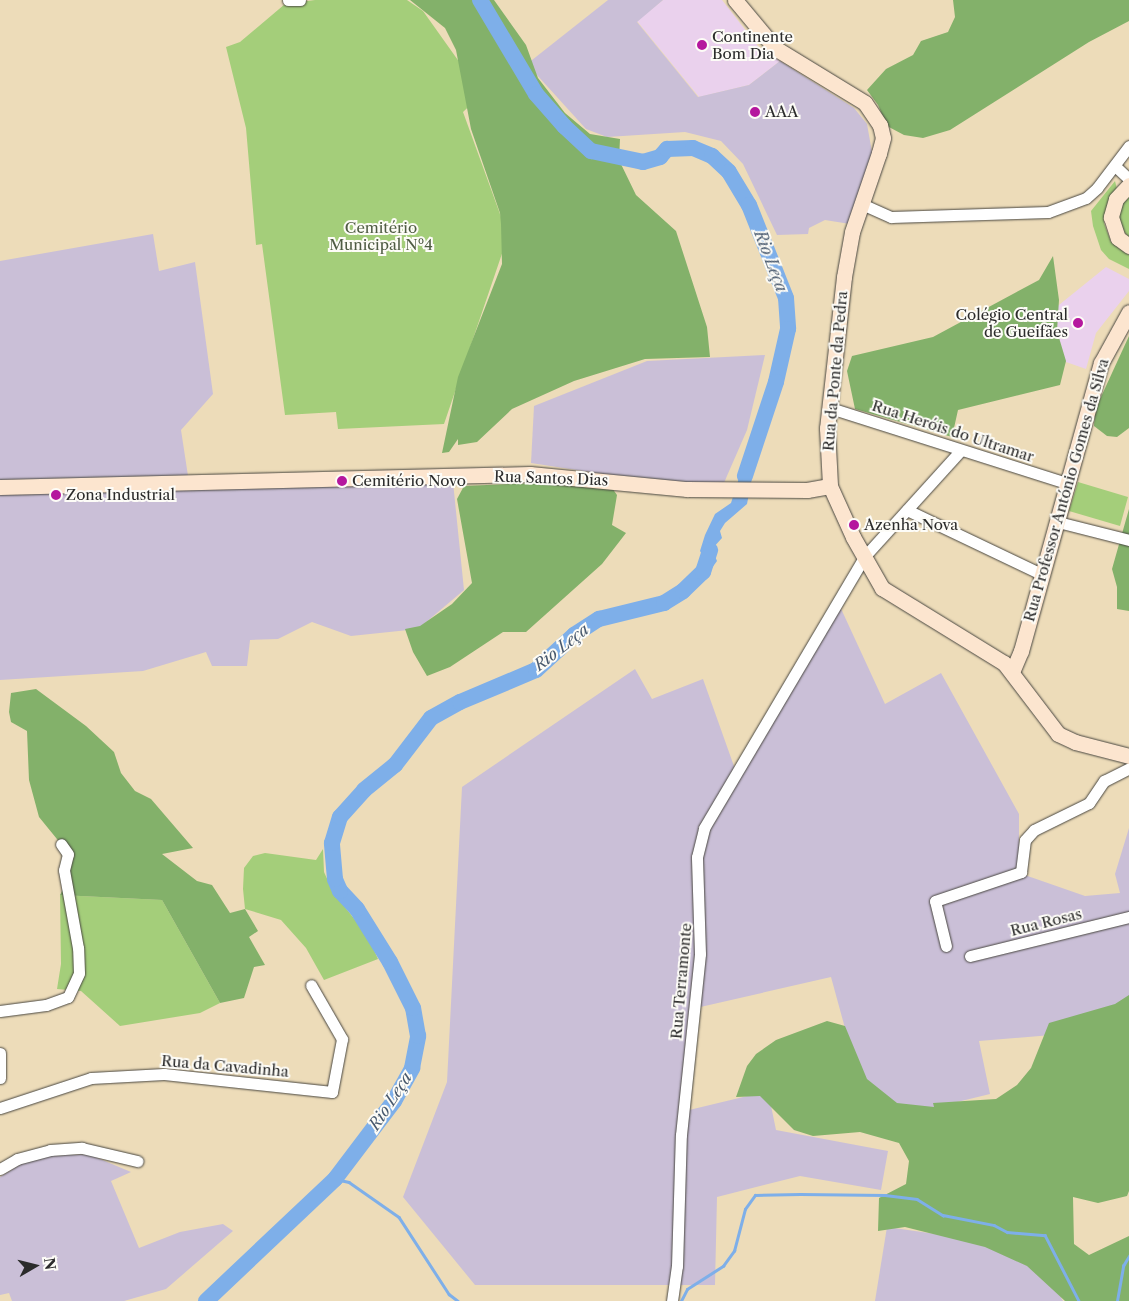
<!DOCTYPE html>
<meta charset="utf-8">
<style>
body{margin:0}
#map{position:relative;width:1129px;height:1301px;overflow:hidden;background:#eddcb9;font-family:"Libre Caslon Text",serif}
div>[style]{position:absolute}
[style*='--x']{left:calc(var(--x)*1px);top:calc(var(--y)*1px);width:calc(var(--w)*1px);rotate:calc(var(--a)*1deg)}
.built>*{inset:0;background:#ead1ed}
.industrial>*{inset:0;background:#cabfd7}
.green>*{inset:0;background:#a4ce7a}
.forest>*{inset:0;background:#83b16a}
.water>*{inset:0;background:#7eafe9}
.stream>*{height:2.5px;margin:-1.25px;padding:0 1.25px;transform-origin:1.25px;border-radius:1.25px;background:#7eafe9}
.river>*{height:16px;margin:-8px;padding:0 8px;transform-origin:8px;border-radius:8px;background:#7eafe9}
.roads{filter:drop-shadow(0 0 1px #484640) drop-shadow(0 0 1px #484640)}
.street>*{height:11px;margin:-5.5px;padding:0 5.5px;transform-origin:5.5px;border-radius:5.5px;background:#fff}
.secondary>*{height:15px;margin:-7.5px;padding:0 7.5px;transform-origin:7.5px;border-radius:7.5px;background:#fce5cf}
.dots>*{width:14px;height:14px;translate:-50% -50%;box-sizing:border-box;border:2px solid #fdfcf7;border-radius:50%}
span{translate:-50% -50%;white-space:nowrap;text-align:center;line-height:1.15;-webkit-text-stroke:4px #fdfcf7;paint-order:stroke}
.poi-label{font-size:15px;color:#2b2b2b}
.left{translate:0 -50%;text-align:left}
.right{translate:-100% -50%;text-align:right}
.park-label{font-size:15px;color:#4f5c43}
.street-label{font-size:15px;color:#2b2b2b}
.water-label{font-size:16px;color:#48596e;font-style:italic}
.north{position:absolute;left:10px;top:1241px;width:50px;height:50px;-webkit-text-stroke:4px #fdfcf7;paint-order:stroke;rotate:82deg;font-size:14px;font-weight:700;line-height:20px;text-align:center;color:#2b2b2b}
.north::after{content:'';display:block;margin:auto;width:18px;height:22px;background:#2b2b2b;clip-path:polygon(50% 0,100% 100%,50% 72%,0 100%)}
</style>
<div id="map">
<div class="built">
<div style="clip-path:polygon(663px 0,722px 0,761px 50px,780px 61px,749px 85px,699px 97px,637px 21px)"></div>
<div style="clip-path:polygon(1106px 267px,1129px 279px,1129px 291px,1096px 333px,1086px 369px,1066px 362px,1049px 313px)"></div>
</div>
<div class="industrial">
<div style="clip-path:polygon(608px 0,663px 0,637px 22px,698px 97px,749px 85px,780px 61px,854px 108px,867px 124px,872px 152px,850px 224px,825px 220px,809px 228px,808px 234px,777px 235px,743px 164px,721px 141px,685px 132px,607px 137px,586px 129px,527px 64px)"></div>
<div style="clip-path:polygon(153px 234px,159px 271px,195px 262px,213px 394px,181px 430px,190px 489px,453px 482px,464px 590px,418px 629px,351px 636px,312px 622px,278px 639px,250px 640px,247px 666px,212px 666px,206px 652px,143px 671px,0 680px,0 261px)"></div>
<div style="clip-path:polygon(765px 355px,747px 430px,720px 492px,531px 463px,534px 406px,647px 361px)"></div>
<div style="clip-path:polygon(837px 600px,885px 704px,941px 673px,1019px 814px,1019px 873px,1085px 896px,1120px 893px,1115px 874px,1129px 828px,1129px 1007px,1075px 1033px,979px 1041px,990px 1094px,871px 1123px,831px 977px,696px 1008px,685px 1111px,768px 1091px,776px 1130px,888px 1151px,881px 1190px,800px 1176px,717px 1197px,715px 1285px,475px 1285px,403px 1197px,447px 1082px,462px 787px,635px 669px,652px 699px,703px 679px,735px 769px)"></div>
<div style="clip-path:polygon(88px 1154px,131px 1172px,111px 1181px,139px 1248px,180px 1232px,223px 1224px,233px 1231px,166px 1289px,124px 1301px,12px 1301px,9px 1293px,0 1295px,0 1177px,21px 1164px,46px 1156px)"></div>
<div style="clip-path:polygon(887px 1227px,1026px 1247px,1045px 1267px,1063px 1301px,875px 1301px)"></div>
</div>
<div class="green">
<div style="clip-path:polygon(315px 0,407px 0,423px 11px,482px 94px,463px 112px,508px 236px,444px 424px,338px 429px,336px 412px,285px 415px,262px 244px,256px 245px,246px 128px,226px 47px,240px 42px,285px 4px)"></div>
<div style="clip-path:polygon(1115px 181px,1117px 189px,1107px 206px,1104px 223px,1111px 242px,1129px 255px,1129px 269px,1109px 259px,1101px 250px,1093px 226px,1091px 211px)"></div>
<div style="clip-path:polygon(1129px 194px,1129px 238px,1118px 223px,1119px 207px)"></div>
<div style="clip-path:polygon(1078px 482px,1128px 497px,1120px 526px,1069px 511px)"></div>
<div style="clip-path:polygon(323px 849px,324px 872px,333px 892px,367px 935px,378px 959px,324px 980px,306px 948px,281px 920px,245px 909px,243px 889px,244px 868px,253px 856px,265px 853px,316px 860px)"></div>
<div style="clip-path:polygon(60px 895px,162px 900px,220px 1003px,200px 1013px,120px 1026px,81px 991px,57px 989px,61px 964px)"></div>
</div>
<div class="forest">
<div style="clip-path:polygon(410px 0,494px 0,526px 45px,538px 78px,565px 113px,590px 134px,620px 139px,619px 160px,636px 195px,676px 231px,707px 327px,710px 357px,645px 359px,574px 381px,512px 409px,477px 442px,458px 445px,458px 439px,449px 452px,442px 453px,458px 377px,502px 264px,501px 224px,500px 213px,471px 129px,456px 50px,445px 28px)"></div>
<div style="clip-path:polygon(953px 0,1129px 0,1129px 21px,1089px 42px,950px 130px,923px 138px,904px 135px,887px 126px,878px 105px,867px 90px,886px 69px,913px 55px,921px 41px,948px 32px,955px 17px)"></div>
<div style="clip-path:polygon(1053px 256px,1059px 300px,1057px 331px,1066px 361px,1060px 385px,958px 410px,952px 437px,855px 409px,847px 371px,852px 356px,933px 337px,1039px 280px)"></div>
<div style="clip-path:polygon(1129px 336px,1129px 428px,1117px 437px,1107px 436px,1094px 426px,1095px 410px)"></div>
<div style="clip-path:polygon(583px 481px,612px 488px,617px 495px,612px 525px,626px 533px,602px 564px,526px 632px,503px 632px,450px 667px,427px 676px,413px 652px,405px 629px,420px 626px,452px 604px,472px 583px,457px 499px,464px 486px)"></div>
<div style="clip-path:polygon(1129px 509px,1129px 611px,1117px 609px,1117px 587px,1112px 569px)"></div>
<div style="clip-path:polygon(36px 689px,86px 726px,114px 752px,121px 773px,135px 791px,151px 799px,193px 848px,162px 854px,197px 881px,212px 885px,230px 913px,245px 909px,258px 931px,249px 937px,265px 965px,254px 967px,244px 998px,220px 1003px,162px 900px,60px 895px,66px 883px,61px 844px,39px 817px,29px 780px,27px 731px,11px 722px,9px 712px,11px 693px)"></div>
<div style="clip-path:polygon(1129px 995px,1129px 1191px,1127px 1196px,1098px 1203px,1073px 1197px,1074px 1244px,1089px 1255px,1129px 1236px,1129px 1301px,1065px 1301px,1027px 1266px,985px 1247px,905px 1227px,878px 1231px,879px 1198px,906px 1184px,909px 1161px,899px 1143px,860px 1132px,813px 1136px,794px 1130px,760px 1096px,736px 1097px,747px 1066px,756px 1054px,776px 1040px,827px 1021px,845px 1026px,867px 1079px,897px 1103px,934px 1107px,933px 1103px,996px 1099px,1017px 1085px,1031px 1068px,1049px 1023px,1115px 1004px)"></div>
</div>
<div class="water">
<div style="clip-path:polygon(746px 456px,756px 457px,747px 504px,725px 523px,720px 531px,722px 538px,712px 549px,717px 561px,709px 572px,702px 570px,705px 559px,700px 551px,705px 535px,715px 514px,731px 503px)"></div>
</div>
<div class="stream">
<div style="--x:335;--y:1179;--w:14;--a:12"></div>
<div style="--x:349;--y:1182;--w:61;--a:35"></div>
<div style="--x:399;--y:1217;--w:92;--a:57"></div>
<div style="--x:449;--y:1294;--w:11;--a:38"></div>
<div style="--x:681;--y:1301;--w:13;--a:-63"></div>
<div style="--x:687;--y:1289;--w:43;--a:-32.6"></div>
<div style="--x:723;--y:1266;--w:19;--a:-54"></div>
<div style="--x:734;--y:1251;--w:43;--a:-75.3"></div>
<div style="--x:745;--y:1209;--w:17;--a:-54"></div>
<div style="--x:755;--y:1195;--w:45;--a:-1.3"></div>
<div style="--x:800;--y:1194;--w:85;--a:0.7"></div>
<div style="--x:885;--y:1195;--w:32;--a:7"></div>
<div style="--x:917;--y:1199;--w:31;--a:32"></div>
<div style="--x:943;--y:1215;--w:52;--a:11.1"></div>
<div style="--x:994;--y:1225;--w:15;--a:28"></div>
<div style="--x:1007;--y:1232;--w:38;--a:5"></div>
<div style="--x:1045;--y:1235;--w:74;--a:62.7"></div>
<div style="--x:1117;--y:1301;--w:36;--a:-80"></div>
<div style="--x:1123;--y:1266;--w:12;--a:-59"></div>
</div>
<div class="river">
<div style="--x:480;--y:0;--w:109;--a:59.2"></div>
<div style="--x:536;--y:94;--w:43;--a:48.8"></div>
<div style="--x:564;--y:126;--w:37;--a:43"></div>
<div style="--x:591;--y:151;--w:53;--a:11.9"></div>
<div style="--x:643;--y:162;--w:18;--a:-16"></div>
<div style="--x:660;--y:157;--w:11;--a:-49"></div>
<div style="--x:667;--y:149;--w:26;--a:-2"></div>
<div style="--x:693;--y:148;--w:21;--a:23"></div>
<div style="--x:712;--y:156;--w:23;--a:43"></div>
<div style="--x:729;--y:172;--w:39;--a:59"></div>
<div style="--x:749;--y:205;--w:100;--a:68.3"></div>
<div style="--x:786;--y:298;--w:31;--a:86"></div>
<div style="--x:788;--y:329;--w:54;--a:102.8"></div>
<div style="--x:776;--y:382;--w:99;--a:108.3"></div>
<div style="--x:206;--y:1301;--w:178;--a:-43.4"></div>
<div style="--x:335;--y:1179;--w:98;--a:-52.9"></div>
<div style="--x:394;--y:1101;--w:38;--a:-61"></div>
<div style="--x:412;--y:1068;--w:33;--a:-79"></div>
<div style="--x:418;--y:1036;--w:28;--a:-100"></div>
<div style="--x:413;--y:1008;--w:51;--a:-116.6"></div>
<div style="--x:390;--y:962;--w:62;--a:-121.9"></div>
<div style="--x:357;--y:909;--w:25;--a:-133"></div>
<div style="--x:340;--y:891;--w:13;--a:-113"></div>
<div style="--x:335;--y:879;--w:36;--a:-95"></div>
<div style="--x:332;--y:843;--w:27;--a:-73"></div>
<div style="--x:340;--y:817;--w:36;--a:-48"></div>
<div style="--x:364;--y:790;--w:40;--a:-39"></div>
<div style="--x:395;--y:765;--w:59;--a:-52.5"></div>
<div style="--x:431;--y:718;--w:33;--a:-29"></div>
<div style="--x:460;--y:702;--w:82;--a:-22.8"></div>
<div style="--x:536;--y:670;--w:52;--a:-42.6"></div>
<div style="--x:574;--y:635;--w:30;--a:-33"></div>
<div style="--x:599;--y:619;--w:67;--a:-13.8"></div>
<div style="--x:664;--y:603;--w:22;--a:-32"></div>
<div style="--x:683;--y:591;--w:28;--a:-44"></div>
<div style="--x:703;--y:572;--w:23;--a:-72"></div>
</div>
<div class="roads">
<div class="street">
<div style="--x:288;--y:0;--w:12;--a:0"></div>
<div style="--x:1115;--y:166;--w:19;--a:43"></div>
<div style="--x:864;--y:205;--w:30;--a:24"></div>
<div style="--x:891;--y:217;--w:157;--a:-1.8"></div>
<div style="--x:1048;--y:212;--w:40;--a:-20.2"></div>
<div style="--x:1086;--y:198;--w:15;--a:-42"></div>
<div style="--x:1097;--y:188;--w:53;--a:-52.7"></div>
<div style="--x:830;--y:408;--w:249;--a:17.6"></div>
<div style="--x:907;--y:510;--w:151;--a:25.5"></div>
<div style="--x:1058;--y:522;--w:73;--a:14.2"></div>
<div style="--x:946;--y:946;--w:46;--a:-103.7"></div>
<div style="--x:935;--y:901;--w:91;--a:-18.6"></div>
<div style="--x:1021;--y:872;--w:32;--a:-83"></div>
<div style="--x:1025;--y:840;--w:13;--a:-48"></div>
<div style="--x:1034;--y:830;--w:61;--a:-26.1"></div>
<div style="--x:1089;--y:803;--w:27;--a:-56"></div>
<div style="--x:1104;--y:781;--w:28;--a:-27"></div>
<div style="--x:970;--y:956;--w:164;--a:-13.8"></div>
<div style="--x:0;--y:1011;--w:46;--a:-7.4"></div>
<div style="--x:46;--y:1005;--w:23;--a:-20"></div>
<div style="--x:68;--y:997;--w:26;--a:-65"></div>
<div style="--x:79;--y:973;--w:25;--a:-92"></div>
<div style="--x:78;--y:948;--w:79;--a:-100.2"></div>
<div style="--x:64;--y:870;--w:16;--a:-76"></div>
<div style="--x:68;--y:854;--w:12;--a:-125"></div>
<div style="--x:0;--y:1053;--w:25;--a:90"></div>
<div style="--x:0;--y:1108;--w:96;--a:-18.2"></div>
<div style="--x:91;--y:1078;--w:73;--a:-3.1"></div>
<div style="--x:164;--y:1074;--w:169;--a:6.1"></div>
<div style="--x:332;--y:1092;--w:54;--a:-79.3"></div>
<div style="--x:342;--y:1039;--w:62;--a:-119.9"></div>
<div style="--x:0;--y:1169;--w:20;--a:-30"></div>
<div style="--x:17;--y:1159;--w:34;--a:-15"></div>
<div style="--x:50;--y:1150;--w:32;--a:-4"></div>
<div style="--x:82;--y:1148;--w:57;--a:13.3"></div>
<div style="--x:672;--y:1301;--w:35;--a:-82"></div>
<div style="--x:677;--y:1266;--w:131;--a:-88.3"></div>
<div style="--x:681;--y:1135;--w:182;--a:-84"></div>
<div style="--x:700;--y:954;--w:97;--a:-91.8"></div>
<div style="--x:697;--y:857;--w:30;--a:-76"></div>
<div style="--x:704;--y:828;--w:315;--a:-59.4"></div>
<div style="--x:864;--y:557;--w:143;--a:-47.8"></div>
</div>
<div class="secondary">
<div style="--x:735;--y:0;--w:62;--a:50.2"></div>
<div style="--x:775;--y:48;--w:105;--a:31.4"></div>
<div style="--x:865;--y:103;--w:27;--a:56"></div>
<div style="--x:880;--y:125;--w:13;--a:77"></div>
<div style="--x:883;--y:138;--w:16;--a:105"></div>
<div style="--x:879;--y:153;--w:83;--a:108.9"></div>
<div style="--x:852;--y:232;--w:46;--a:100.1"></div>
<div style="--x:844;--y:277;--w:152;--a:96.4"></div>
<div style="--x:827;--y:428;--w:58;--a:87"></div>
<div style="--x:830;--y:486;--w:56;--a:65.7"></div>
<div style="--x:853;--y:537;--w:59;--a:60.4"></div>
<div style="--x:882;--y:588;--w:143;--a:31.6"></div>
<div style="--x:1004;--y:663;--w:89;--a:52.7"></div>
<div style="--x:1058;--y:734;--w:19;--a:25"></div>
<div style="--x:1075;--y:742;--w:56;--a:14.5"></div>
<div style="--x:1129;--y:185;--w:19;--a:133"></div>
<div style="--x:1116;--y:199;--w:19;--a:106"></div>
<div style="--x:1111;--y:217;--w:22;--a:72"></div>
<div style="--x:1118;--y:238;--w:14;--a:36"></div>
<div style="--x:0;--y:487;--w:530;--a:-1.41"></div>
<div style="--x:530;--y:474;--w:158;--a:5.5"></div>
<div style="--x:687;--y:489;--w:120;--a:0.5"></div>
<div style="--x:807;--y:490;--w:23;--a:-10"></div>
<div style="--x:1012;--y:672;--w:23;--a:-67"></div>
<div style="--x:1021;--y:651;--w:299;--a:-74.5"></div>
<div style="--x:1101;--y:363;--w:58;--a:-61.2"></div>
</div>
</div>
<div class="dots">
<div style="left:702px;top:45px;background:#b5179e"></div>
<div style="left:755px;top:112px;background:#b5179e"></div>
<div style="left:1078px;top:323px;background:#b5179e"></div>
<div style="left:342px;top:481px;background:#b5179e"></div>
<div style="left:56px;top:495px;background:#b5179e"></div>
<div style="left:854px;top:525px;background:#b5179e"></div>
</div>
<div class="poi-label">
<span class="left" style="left:712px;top:45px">Continente<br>Bom Dia</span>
<span class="left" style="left:765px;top:112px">AAA</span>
<span class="right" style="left:1068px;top:323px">Colégio Central<br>de Gueifães</span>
<span class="left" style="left:352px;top:481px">Cemitério Novo</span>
<span class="left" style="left:66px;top:495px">Zona Industrial</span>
<span class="left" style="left:864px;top:525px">Azenha Nova</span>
</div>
<div class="park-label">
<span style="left:381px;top:236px">Cemitério<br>Municipal Nº4</span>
</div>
<div class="street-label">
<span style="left:835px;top:371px;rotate:-85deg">Rua da Ponte da Pedra</span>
<span style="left:953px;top:431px;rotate:18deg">Rua Heróis do Ultramar</span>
<span style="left:551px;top:478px;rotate:2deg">Rua Santos Dias</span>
<span style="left:1066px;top:490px;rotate:-74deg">Rua Professor António Gomes da Silva</span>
<span style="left:1046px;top:922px;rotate:-14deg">Rua Rosas</span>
<span style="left:681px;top:981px;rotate:-85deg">Rua Terramonte</span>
<span style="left:225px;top:1066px;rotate:5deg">Rua da Cavadinha</span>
</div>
<div class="water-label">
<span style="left:771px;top:261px;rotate:69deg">Rio Leça</span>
<span style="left:561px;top:647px;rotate:-38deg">Rio Leça</span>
<span style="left:390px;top:1101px;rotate:-57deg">Rio Leça</span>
</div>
<div class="north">N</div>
</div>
